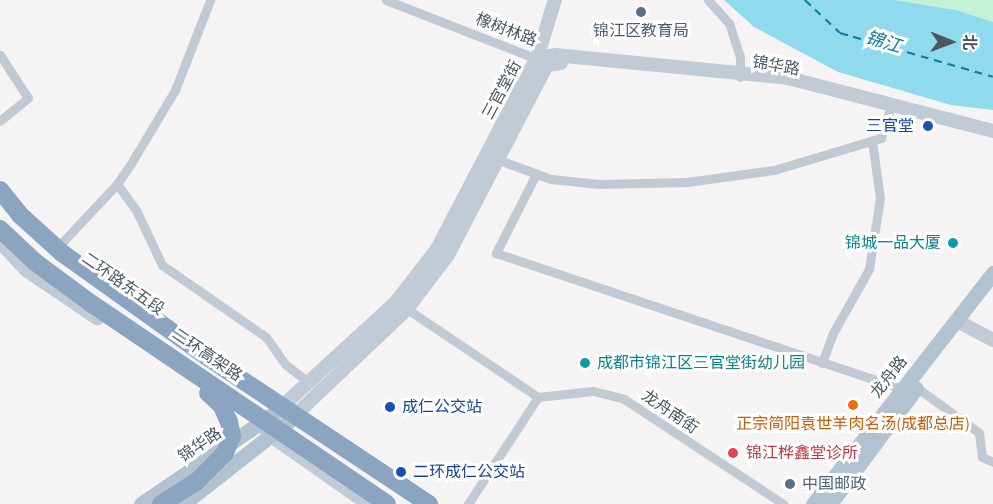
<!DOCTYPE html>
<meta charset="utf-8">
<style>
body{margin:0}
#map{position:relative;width:993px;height:504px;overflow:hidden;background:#f5f3f3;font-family:"Source Sans 3","Noto Sans SC",sans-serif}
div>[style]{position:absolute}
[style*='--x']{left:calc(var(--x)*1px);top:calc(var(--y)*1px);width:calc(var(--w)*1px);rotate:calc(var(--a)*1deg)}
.green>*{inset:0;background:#c3f1d5}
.water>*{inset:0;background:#90daee}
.ferry>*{height:1.5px;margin-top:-0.75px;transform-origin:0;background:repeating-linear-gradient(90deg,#0c7c9b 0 8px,transparent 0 14px)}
.street>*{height:9px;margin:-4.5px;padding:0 4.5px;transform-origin:4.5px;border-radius:4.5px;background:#c1cad2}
.secondary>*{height:14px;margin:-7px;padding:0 7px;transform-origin:7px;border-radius:7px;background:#c1cbd6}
.primary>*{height:15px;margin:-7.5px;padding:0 7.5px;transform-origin:7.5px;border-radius:7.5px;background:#b3c2d1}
.highway>*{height:18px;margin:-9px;padding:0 9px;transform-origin:9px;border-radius:9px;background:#8ba5c1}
.dots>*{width:16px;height:16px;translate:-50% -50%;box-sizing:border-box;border:3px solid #fff;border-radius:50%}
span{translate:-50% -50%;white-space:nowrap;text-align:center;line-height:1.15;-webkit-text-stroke:6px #fff;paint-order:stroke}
.street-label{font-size:16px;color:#4a5661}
.service-label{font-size:16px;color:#4e5e75}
.left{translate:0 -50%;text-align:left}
.transit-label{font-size:16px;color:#164399}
.right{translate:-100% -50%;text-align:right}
.culture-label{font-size:16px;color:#0d838f}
.food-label{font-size:16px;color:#c56008}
.health-label{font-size:16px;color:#be3a42}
.water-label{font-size:18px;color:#0c7c9b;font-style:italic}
.north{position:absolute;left:921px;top:12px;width:60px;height:60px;-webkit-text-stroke:4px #fff;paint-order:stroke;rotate:91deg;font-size:16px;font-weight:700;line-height:24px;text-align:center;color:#4a5661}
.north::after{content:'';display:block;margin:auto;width:21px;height:27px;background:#4a5661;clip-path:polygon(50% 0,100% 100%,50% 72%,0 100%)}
</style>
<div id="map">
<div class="green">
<div style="clip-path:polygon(895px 0,993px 0,993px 22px,956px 10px)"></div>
</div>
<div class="water">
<div style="clip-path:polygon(724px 0,895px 0,956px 10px,993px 22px,993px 110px,951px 105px,838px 72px,754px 27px)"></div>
</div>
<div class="ferry">
<div style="--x:805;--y:0;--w:48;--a:43.3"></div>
<div style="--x:840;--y:33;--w:159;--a:16"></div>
</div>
<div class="street">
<div style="--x:386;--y:0;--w:165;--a:21.3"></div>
<div style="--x:708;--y:0;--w:31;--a:48"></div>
<div style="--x:729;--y:23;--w:36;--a:72"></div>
<div style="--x:740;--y:57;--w:20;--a:90"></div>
<div style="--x:0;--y:55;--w:51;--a:56.9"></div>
<div style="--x:28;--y:98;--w:36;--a:141"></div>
<div style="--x:499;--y:160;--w:55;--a:20.1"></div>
<div style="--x:551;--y:179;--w:48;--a:5.9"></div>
<div style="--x:599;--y:184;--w:88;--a:-1.3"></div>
<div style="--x:687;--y:182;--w:88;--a:-7.9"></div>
<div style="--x:774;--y:170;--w:112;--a:-16.7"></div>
<div style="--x:881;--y:138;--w:28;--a:-73"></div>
<div style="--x:536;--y:174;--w:89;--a:116.9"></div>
<div style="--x:496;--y:253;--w:428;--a:18.5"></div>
<div style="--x:117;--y:184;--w:34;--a:54"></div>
<div style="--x:137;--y:212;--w:59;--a:64.7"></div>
<div style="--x:162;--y:265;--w:126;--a:34.7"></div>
<div style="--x:266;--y:337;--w:33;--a:55"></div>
<div style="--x:285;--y:364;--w:29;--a:38"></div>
<div style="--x:55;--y:250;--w:91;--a:-46.8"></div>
<div style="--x:117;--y:184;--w:29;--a:-56"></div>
<div style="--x:133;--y:160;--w:82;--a:-59"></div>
<div style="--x:175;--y:90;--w:97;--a:-68.7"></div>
<div style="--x:407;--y:309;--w:158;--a:33.9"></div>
<div style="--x:538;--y:397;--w:55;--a:-6.2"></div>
<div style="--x:593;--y:391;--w:32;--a:14"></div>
<div style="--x:624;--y:399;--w:191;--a:33.4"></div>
<div style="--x:822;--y:363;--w:32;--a:-70"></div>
<div style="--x:833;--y:333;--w:73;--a:-60.6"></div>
<div style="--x:869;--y:269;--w:72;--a:-81.2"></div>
<div style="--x:880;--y:198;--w:58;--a:-98"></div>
<div style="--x:916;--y:387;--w:78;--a:36.1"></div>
<div style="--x:979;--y:433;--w:24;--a:83"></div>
<div style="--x:982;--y:457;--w:12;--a:24"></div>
<div style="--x:468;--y:504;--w:128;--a:-56.8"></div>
</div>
<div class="secondary">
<div style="--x:537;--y:58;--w:61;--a:-72.8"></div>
<div style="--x:0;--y:242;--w:38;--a:47"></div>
<div style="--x:26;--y:270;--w:86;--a:34.1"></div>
<div style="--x:957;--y:321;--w:41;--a:27.8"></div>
<div style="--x:276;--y:412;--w:163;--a:-42.5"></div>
<div style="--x:396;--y:302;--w:67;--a:-52.3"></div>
<div style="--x:437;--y:249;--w:216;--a:-62.4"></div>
<div style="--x:537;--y:58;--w:18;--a:-9"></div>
<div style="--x:555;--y:55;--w:234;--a:5.6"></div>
<div style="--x:788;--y:78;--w:212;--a:14.5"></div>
<div style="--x:289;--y:421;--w:163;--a:-43.5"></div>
<div style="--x:407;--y:309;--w:68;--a:-52.8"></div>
<div style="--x:448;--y:255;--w:214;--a:-62.5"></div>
<div style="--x:547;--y:65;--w:14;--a:-8"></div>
<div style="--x:267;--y:433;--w:123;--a:35.1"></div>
</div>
<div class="primary">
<div style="--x:141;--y:504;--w:163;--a:-34.3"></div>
<div style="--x:183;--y:504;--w:135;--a:-38.1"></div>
<div style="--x:813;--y:504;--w:293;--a:-52.1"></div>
<div style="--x:830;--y:504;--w:144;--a:-53.4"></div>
</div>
<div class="highway">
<div style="--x:0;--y:190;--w:32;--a:51"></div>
<div style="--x:20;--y:215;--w:57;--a:42.1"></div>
<div style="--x:62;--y:253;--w:177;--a:35.6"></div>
<div style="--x:206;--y:356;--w:268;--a:33.6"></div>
<div style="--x:0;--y:229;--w:48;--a:43.3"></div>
<div style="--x:35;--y:262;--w:71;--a:36.4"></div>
<div style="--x:92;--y:304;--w:356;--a:34.1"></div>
<div style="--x:161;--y:504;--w:41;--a:-32.2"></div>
<div style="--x:196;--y:482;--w:41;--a:-45"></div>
<div style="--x:225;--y:453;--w:18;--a:-68"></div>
<div style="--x:232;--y:436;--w:14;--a:-102"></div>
<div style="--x:229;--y:422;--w:17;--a:-114"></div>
<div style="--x:222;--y:406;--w:19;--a:-137"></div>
</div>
<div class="dots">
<div style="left:641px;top:12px;background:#5c6f8a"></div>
<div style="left:928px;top:126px;background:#1a4fb4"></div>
<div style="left:953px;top:243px;background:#0f9aa8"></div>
<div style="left:585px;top:363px;background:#0f9aa8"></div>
<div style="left:853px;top:405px;background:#e8710a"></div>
<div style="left:390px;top:407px;background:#1a4fb4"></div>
<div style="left:733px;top:453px;background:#e0444e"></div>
<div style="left:401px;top:472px;background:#1a4fb4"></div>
<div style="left:790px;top:484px;background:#5c6f8a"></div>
</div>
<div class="street-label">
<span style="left:506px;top:30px;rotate:21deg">橡树林路</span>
<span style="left:776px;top:66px;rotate:10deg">锦华路</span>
<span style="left:502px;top:90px;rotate:-62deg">三官堂街</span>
<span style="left:123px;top:284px;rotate:35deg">二环路东五段</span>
<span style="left:207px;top:355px;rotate:34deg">二环高架路</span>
<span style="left:889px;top:377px;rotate:-52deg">龙舟路</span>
<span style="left:670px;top:412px;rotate:34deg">龙舟南街</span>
<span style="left:200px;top:445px;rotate:-34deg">锦华路</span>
</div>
<div class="service-label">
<span style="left:641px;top:31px">锦江区教育局</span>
<span class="left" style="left:802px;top:484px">中国邮政</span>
</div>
<div class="transit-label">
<span class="right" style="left:914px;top:126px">三官堂</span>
<span class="left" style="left:402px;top:407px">成仁公交站</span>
<span class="left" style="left:413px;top:472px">二环成仁公交站</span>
</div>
<div class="culture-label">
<span class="right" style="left:941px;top:243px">锦城一品大厦</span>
<span class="left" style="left:597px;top:363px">成都市锦江区三官堂街幼儿园</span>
</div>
<div class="food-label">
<span style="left:853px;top:424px">正宗简阳袁世羊肉名汤(成都总店)</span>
</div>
<div class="health-label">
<span class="left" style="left:746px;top:453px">锦江桦鑫堂诊所</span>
</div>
<div class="water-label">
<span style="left:883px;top:43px;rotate:17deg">锦江</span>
</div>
<div class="north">北</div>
</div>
